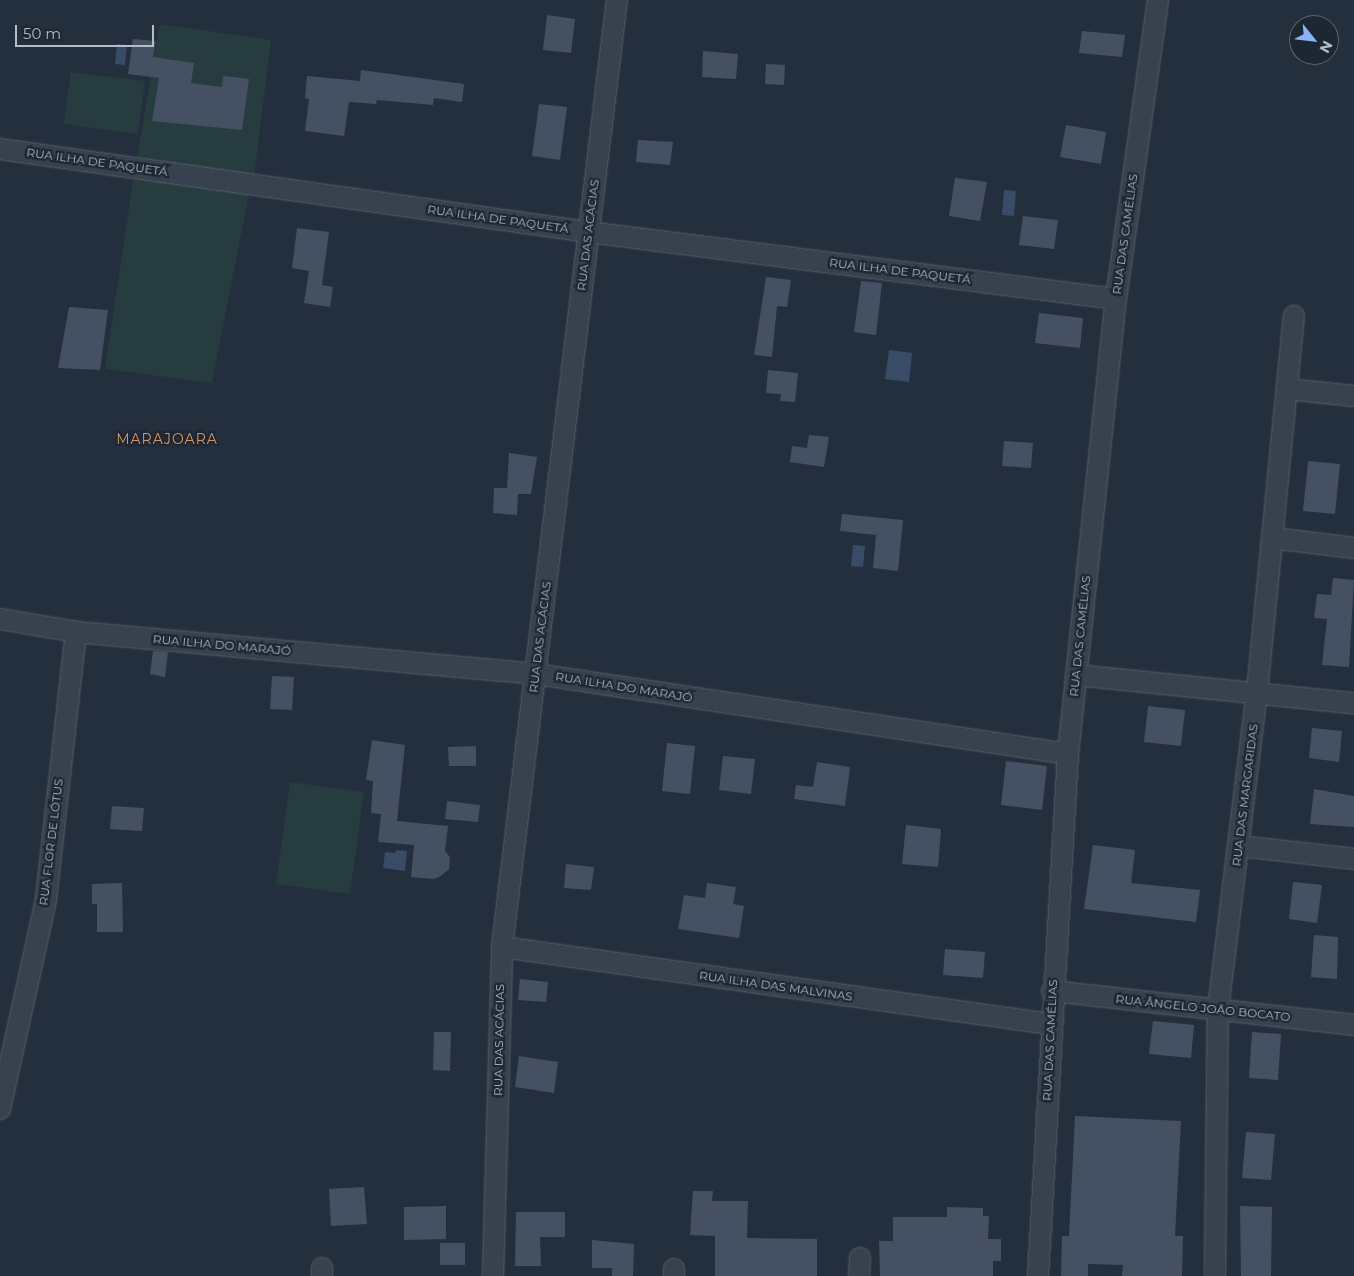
<!DOCTYPE html>
<meta charset="utf-8">
<style>
body{margin:0}
#map{position:relative;width:1354px;height:1276px;overflow:hidden;background:#242f3e;font-family:Montserrat,sans-serif}
div>[style]{position:absolute}
[style*='--x']{left:calc(var(--x)*1px);top:calc(var(--y)*1px);width:calc(var(--w)*1px);rotate:calc(var(--a)*1deg)}
.green>*{inset:0;background:#263c3f}
.water>*{inset:0;background:#394c67}
.building>*{inset:0;background:#455162}
.roads{filter:drop-shadow(0 0 1px #565f6c) drop-shadow(0 0 1px #565f6c)}
.minor>*{height:20px;margin:-10px;padding:0 10px;transform-origin:10px;border-radius:10px;background:#38414e}
span{translate:-50% -50%;white-space:nowrap;text-align:center;line-height:1.15;-webkit-text-stroke:4.5px #1d2633;paint-order:stroke}
.street-label{font-size:12px;color:#b4bcc9}
.neighbourhood-label{font-size:14px;color:#d59563;letter-spacing:1px}
.north{position:absolute;left:1289px;top:15px;width:50px;height:50px;box-sizing:border-box;background:#1d2633;border:1px solid #59626f;border-radius:50%;rotate:119deg;font-size:14px;font-weight:700;line-height:20px;text-align:center;color:#b4bcc9}
.north::after{content:'';display:block;margin:auto;width:18px;height:22px;background:#8ab4f8;clip-path:polygon(50% 0,100% 100%,50% 72%,0 100%)}
.scale{position:absolute;left:15px;top:25px;width:139px;height:22px;box-sizing:border-box;border:2px solid #b4bcc9;border-top:0;padding-left:6px;font-size:15px;line-height:18px;white-space:nowrap;color:#b4bcc9;-webkit-text-stroke:4px #1d2633;paint-order:stroke}
</style>
<div id="map">
<div class="green">
<div style="clip-path:polygon(160px 24px,271px 40px,254px 177px,137px 158px)"></div>
<div style="clip-path:polygon(71px 72px,145px 81px,138px 134px,64px 124px)"></div>
<div style="clip-path:polygon(134px 174px,249px 194px,212px 383px,105px 369px)"></div>
<div style="clip-path:polygon(290px 782px,364px 792px,350px 894px,276px 884px)"></div>
</div>
<div class="water">
<div style="clip-path:polygon(117px 44px,127px 45px,125px 65px,115px 64px)"></div>
<div style="clip-path:polygon(1004px 190px,1016px 191px,1014px 216px,1002px 215px)"></div>
<div style="clip-path:polygon(889px 350px,912px 353px,909px 382px,885px 379px)"></div>
<div style="clip-path:polygon(853px 545px,865px 546px,863px 567px,851px 566px)"></div>
<div style="clip-path:polygon(396px 850px,407px 851px,405px 871px,383px 868px,385px 852px,395px 853px)"></div>
</div>
<div class="building">
<div style="clip-path:polygon(547px 15px,575px 19px,571px 53px,543px 50px)"></div>
<div style="clip-path:polygon(1082px 31px,1125px 35px,1122px 57px,1079px 53px)"></div>
<div style="clip-path:polygon(133px 39px,156px 41px,153px 57px,194px 63px,191px 83px,222px 87px,223px 76px,249px 79px,242px 130px,152px 121px,159px 78px,128px 74px)"></div>
<div style="clip-path:polygon(703px 51px,738px 54px,736px 79px,702px 77px)"></div>
<div style="clip-path:polygon(766px 64px,785px 65px,784px 85px,765px 84px)"></div>
<div style="clip-path:polygon(361px 70px,464px 84px,462px 102px,434px 98px,433px 105px,377px 100px,376px 104px,349px 102px,344px 136px,305px 131px,309px 99px,305px 98px,307px 76px,360px 81px)"></div>
<div style="clip-path:polygon(539px 104px,567px 107px,560px 160px,532px 156px)"></div>
<div style="clip-path:polygon(1066px 125px,1106px 132px,1101px 164px,1060px 157px)"></div>
<div style="clip-path:polygon(638px 140px,673px 142px,670px 165px,636px 162px)"></div>
<div style="clip-path:polygon(955px 178px,987px 182px,980px 221px,949px 216px)"></div>
<div style="clip-path:polygon(1023px 216px,1058px 220px,1054px 249px,1019px 245px)"></div>
<div style="clip-path:polygon(297px 228px,329px 232px,322px 285px,333px 287px,330px 307px,304px 303px,309px 271px,292px 268px)"></div>
<div style="clip-path:polygon(766px 277px,791px 280px,787px 307px,777px 306px,772px 357px,754px 355px)"></div>
<div style="clip-path:polygon(861px 281px,882px 283px,876px 335px,854px 332px)"></div>
<div style="clip-path:polygon(69px 307px,108px 310px,100px 370px,58px 368px)"></div>
<div style="clip-path:polygon(1039px 313px,1083px 318px,1080px 348px,1035px 343px)"></div>
<div style="clip-path:polygon(768px 370px,798px 373px,795px 402px,780px 401px,781px 394px,766px 393px)"></div>
<div style="clip-path:polygon(809px 435px,829px 437px,824px 467px,790px 462px,792px 446px,807px 448px)"></div>
<div style="clip-path:polygon(1004px 441px,1033px 443px,1031px 468px,1002px 466px)"></div>
<div style="clip-path:polygon(509px 453px,537px 457px,531px 494px,518px 494px,517px 515px,493px 513px,494px 488px,507px 488px)"></div>
<div style="clip-path:polygon(1308px 461px,1340px 464px,1335px 514px,1303px 511px)"></div>
<div style="clip-path:polygon(842px 514px,903px 520px,898px 571px,873px 568px,876px 535px,840px 531px)"></div>
<div style="clip-path:polygon(1333px 578px,1354px 580px,1349px 667px,1322px 665px,1327px 619px,1314px 618px,1317px 594px,1331px 595px)"></div>
<div style="clip-path:polygon(153px 651px,168px 652px,165px 677px,150px 674px)"></div>
<div style="clip-path:polygon(272px 676px,294px 677px,292px 710px,270px 709px)"></div>
<div style="clip-path:polygon(1148px 706px,1185px 710px,1181px 746px,1144px 742px)"></div>
<div style="clip-path:polygon(1312px 728px,1342px 731px,1339px 762px,1309px 758px)"></div>
<div style="clip-path:polygon(372px 740px,405px 745px,397px 821px,448px 826px,445px 851px,450px 857px,449px 869px,441px 876px,434px 879px,411px 877px,414px 845px,378px 842px,381px 814px,371px 813px,373px 781px,366px 780px)"></div>
<div style="clip-path:polygon(667px 743px,695px 746px,690px 794px,662px 791px)"></div>
<div style="clip-path:polygon(476px 746px,476px 766px,449px 766px,448px 747px)"></div>
<div style="clip-path:polygon(723px 756px,755px 759px,751px 794px,719px 790px)"></div>
<div style="clip-path:polygon(1006px 761px,1047px 766px,1042px 810px,1001px 805px)"></div>
<div style="clip-path:polygon(817px 762px,850px 767px,845px 806px,794px 799px,796px 785px,813px 787px)"></div>
<div style="clip-path:polygon(1314px 789px,1354px 796px,1354px 827px,1310px 824px)"></div>
<div style="clip-path:polygon(447px 801px,480px 805px,478px 822px,445px 819px)"></div>
<div style="clip-path:polygon(112px 806px,144px 808px,142px 831px,110px 829px)"></div>
<div style="clip-path:polygon(906px 825px,941px 829px,938px 867px,902px 864px)"></div>
<div style="clip-path:polygon(1093px 845px,1135px 850px,1131px 883px,1200px 890px,1196px 922px,1084px 909px)"></div>
<div style="clip-path:polygon(566px 864px,594px 867px,591px 890px,564px 888px)"></div>
<div style="clip-path:polygon(1293px 882px,1322px 885px,1317px 923px,1289px 919px)"></div>
<div style="clip-path:polygon(122px 883px,123px 932px,97px 932px,97px 904px,92px 904px,92px 884px)"></div>
<div style="clip-path:polygon(707px 883px,736px 887px,733px 904px,744px 906px,739px 938px,678px 929px,684px 895px,705px 898px)"></div>
<div style="clip-path:polygon(1314px 935px,1338px 937px,1337px 979px,1311px 977px)"></div>
<div style="clip-path:polygon(945px 949px,985px 952px,983px 978px,943px 975px)"></div>
<div style="clip-path:polygon(520px 979px,548px 982px,546px 1002px,518px 1000px)"></div>
<div style="clip-path:polygon(1153px 1021px,1194px 1025px,1191px 1058px,1149px 1054px)"></div>
<div style="clip-path:polygon(434px 1032px,451px 1032px,450px 1071px,433px 1070px)"></div>
<div style="clip-path:polygon(1252px 1032px,1281px 1034px,1278px 1080px,1249px 1078px)"></div>
<div style="clip-path:polygon(519px 1056px,558px 1062px,554px 1093px,515px 1087px)"></div>
<div style="clip-path:polygon(1075px 1116px,1181px 1121px,1175px 1236px,1183px 1236px,1182px 1276px,1122px 1276px,1123px 1265px,1088px 1264px,1088px 1276px,1061px 1276px,1062px 1236px,1069px 1236px)"></div>
<div style="clip-path:polygon(1246px 1132px,1275px 1134px,1271px 1180px,1242px 1178px)"></div>
<div style="clip-path:polygon(364px 1187px,367px 1224px,331px 1226px,329px 1189px)"></div>
<div style="clip-path:polygon(693px 1191px,713px 1191px,712px 1201px,748px 1201px,747px 1238px,817px 1239px,817px 1276px,715px 1276px,715px 1236px,690px 1235px)"></div>
<div style="clip-path:polygon(446px 1206px,446px 1239px,404px 1240px,404px 1207px)"></div>
<div style="clip-path:polygon(1240px 1206px,1272px 1207px,1271px 1276px,1241px 1276px)"></div>
<div style="clip-path:polygon(947px 1207px,983px 1208px,983px 1216px,989px 1216px,988px 1239px,1001px 1239px,1001px 1261px,993px 1261px,993px 1276px,880px 1276px,879px 1241px,893px 1241px,893px 1217px,947px 1217px)"></div>
<div style="clip-path:polygon(516px 1212px,565px 1212px,565px 1237px,540px 1237px,541px 1266px,515px 1266px)"></div>
<div style="clip-path:polygon(592px 1240px,634px 1244px,633px 1276px,612px 1276px,612px 1268px,592px 1268px)"></div>
<div style="clip-path:polygon(440px 1243px,465px 1243px,465px 1265px,440px 1265px)"></div>
</div>
<div class="roads">
<div class="minor">
<div style="--x:0;--y:149;--w:594;--a:8.03"></div>
<div style="--x:588;--y:232;--w:532;--a:7.23"></div>
<div style="--x:1287;--y:389;--w:67;--a:6"></div>
<div style="--x:1273;--y:538;--w:82;--a:7"></div>
<div style="--x:0;--y:619;--w:77;--a:9.7"></div>
<div style="--x:76;--y:632;--w:462;--a:5.2"></div>
<div style="--x:536;--y:674;--w:538;--a:8.55"></div>
<div style="--x:1076;--y:675;--w:279;--a:5.8"></div>
<div style="--x:1239;--y:846;--w:116;--a:6.4"></div>
<div style="--x:502;--y:947;--w:553;--a:8"></div>
<div style="--x:1052;--y:991;--w:304;--a:6.4"></div>
<div style="--x:0;--y:1109;--w:215;--a:-77.6"></div>
<div style="--x:46;--y:899;--w:269;--a:-83.6"></div>
<div style="--x:322;--y:1276;--w:8;--a:-90"></div>
<div style="--x:493;--y:1276;--w:329;--a:-88.4"></div>
<div style="--x:502;--y:947;--w:954;--a:-83.08"></div>
<div style="--x:674;--y:1276;--w:7;--a:-90"></div>
<div style="--x:859;--y:1276;--w:18;--a:-87"></div>
<div style="--x:1038;--y:1276;--w:523;--a:-86.71"></div>
<div style="--x:1068;--y:754;--w:458;--a:-84"></div>
<div style="--x:1116;--y:299;--w:302;--a:-82"></div>
<div style="--x:1215;--y:1276;--w:267;--a:-89.4"></div>
<div style="--x:1218;--y:1009;--w:319;--a:-83"></div>
<div style="--x:1257;--y:692;--w:378;--a:-84.4"></div>
</div>
</div>
<div class="street-label">
<span style="left:97px;top:162px;rotate:8deg">RUA ILHA DE PAQUETÁ</span>
<span style="left:498px;top:219px;rotate:8deg">RUA ILHA DE PAQUETÁ</span>
<span style="left:1125px;top:234px;rotate:-82deg">RUA DAS CAMÉLIAS</span>
<span style="left:588px;top:235px;rotate:-83deg">RUA DAS ACÁCIAS</span>
<span style="left:900px;top:271px;rotate:7deg">RUA ILHA DE PAQUETÁ</span>
<span style="left:1080px;top:636px;rotate:-84deg">RUA DAS CAMÉLIAS</span>
<span style="left:540px;top:637px;rotate:-83deg">RUA DAS ACÁCIAS</span>
<span style="left:222px;top:645px;rotate:5deg">RUA ILHA DO MARAJÓ</span>
<span style="left:624px;top:687px;rotate:9deg">RUA ILHA DO MARAJÓ</span>
<span style="left:1245px;top:795px;rotate:-83deg">RUA DAS MARGARIDAS</span>
<span style="left:51px;top:842px;rotate:-83deg">RUA FLOR DE LÓTUS</span>
<span style="left:776px;top:986px;rotate:8deg">RUA ILHA DAS MALVINAS</span>
<span style="left:1203px;top:1008px;rotate:6deg">RUA ÂNGELO JOÃO BOCATO</span>
<span style="left:499px;top:1040px;rotate:-89deg">RUA DAS ACÁCIAS</span>
<span style="left:1050px;top:1040px;rotate:-87deg">RUA DAS CAMÉLIAS</span>
</div>
<div class="neighbourhood-label">
<span style="left:167px;top:439px">MARAJOARA</span>
</div>
<div class="north">N</div>
<div class="scale">50 m</div>
</div>
